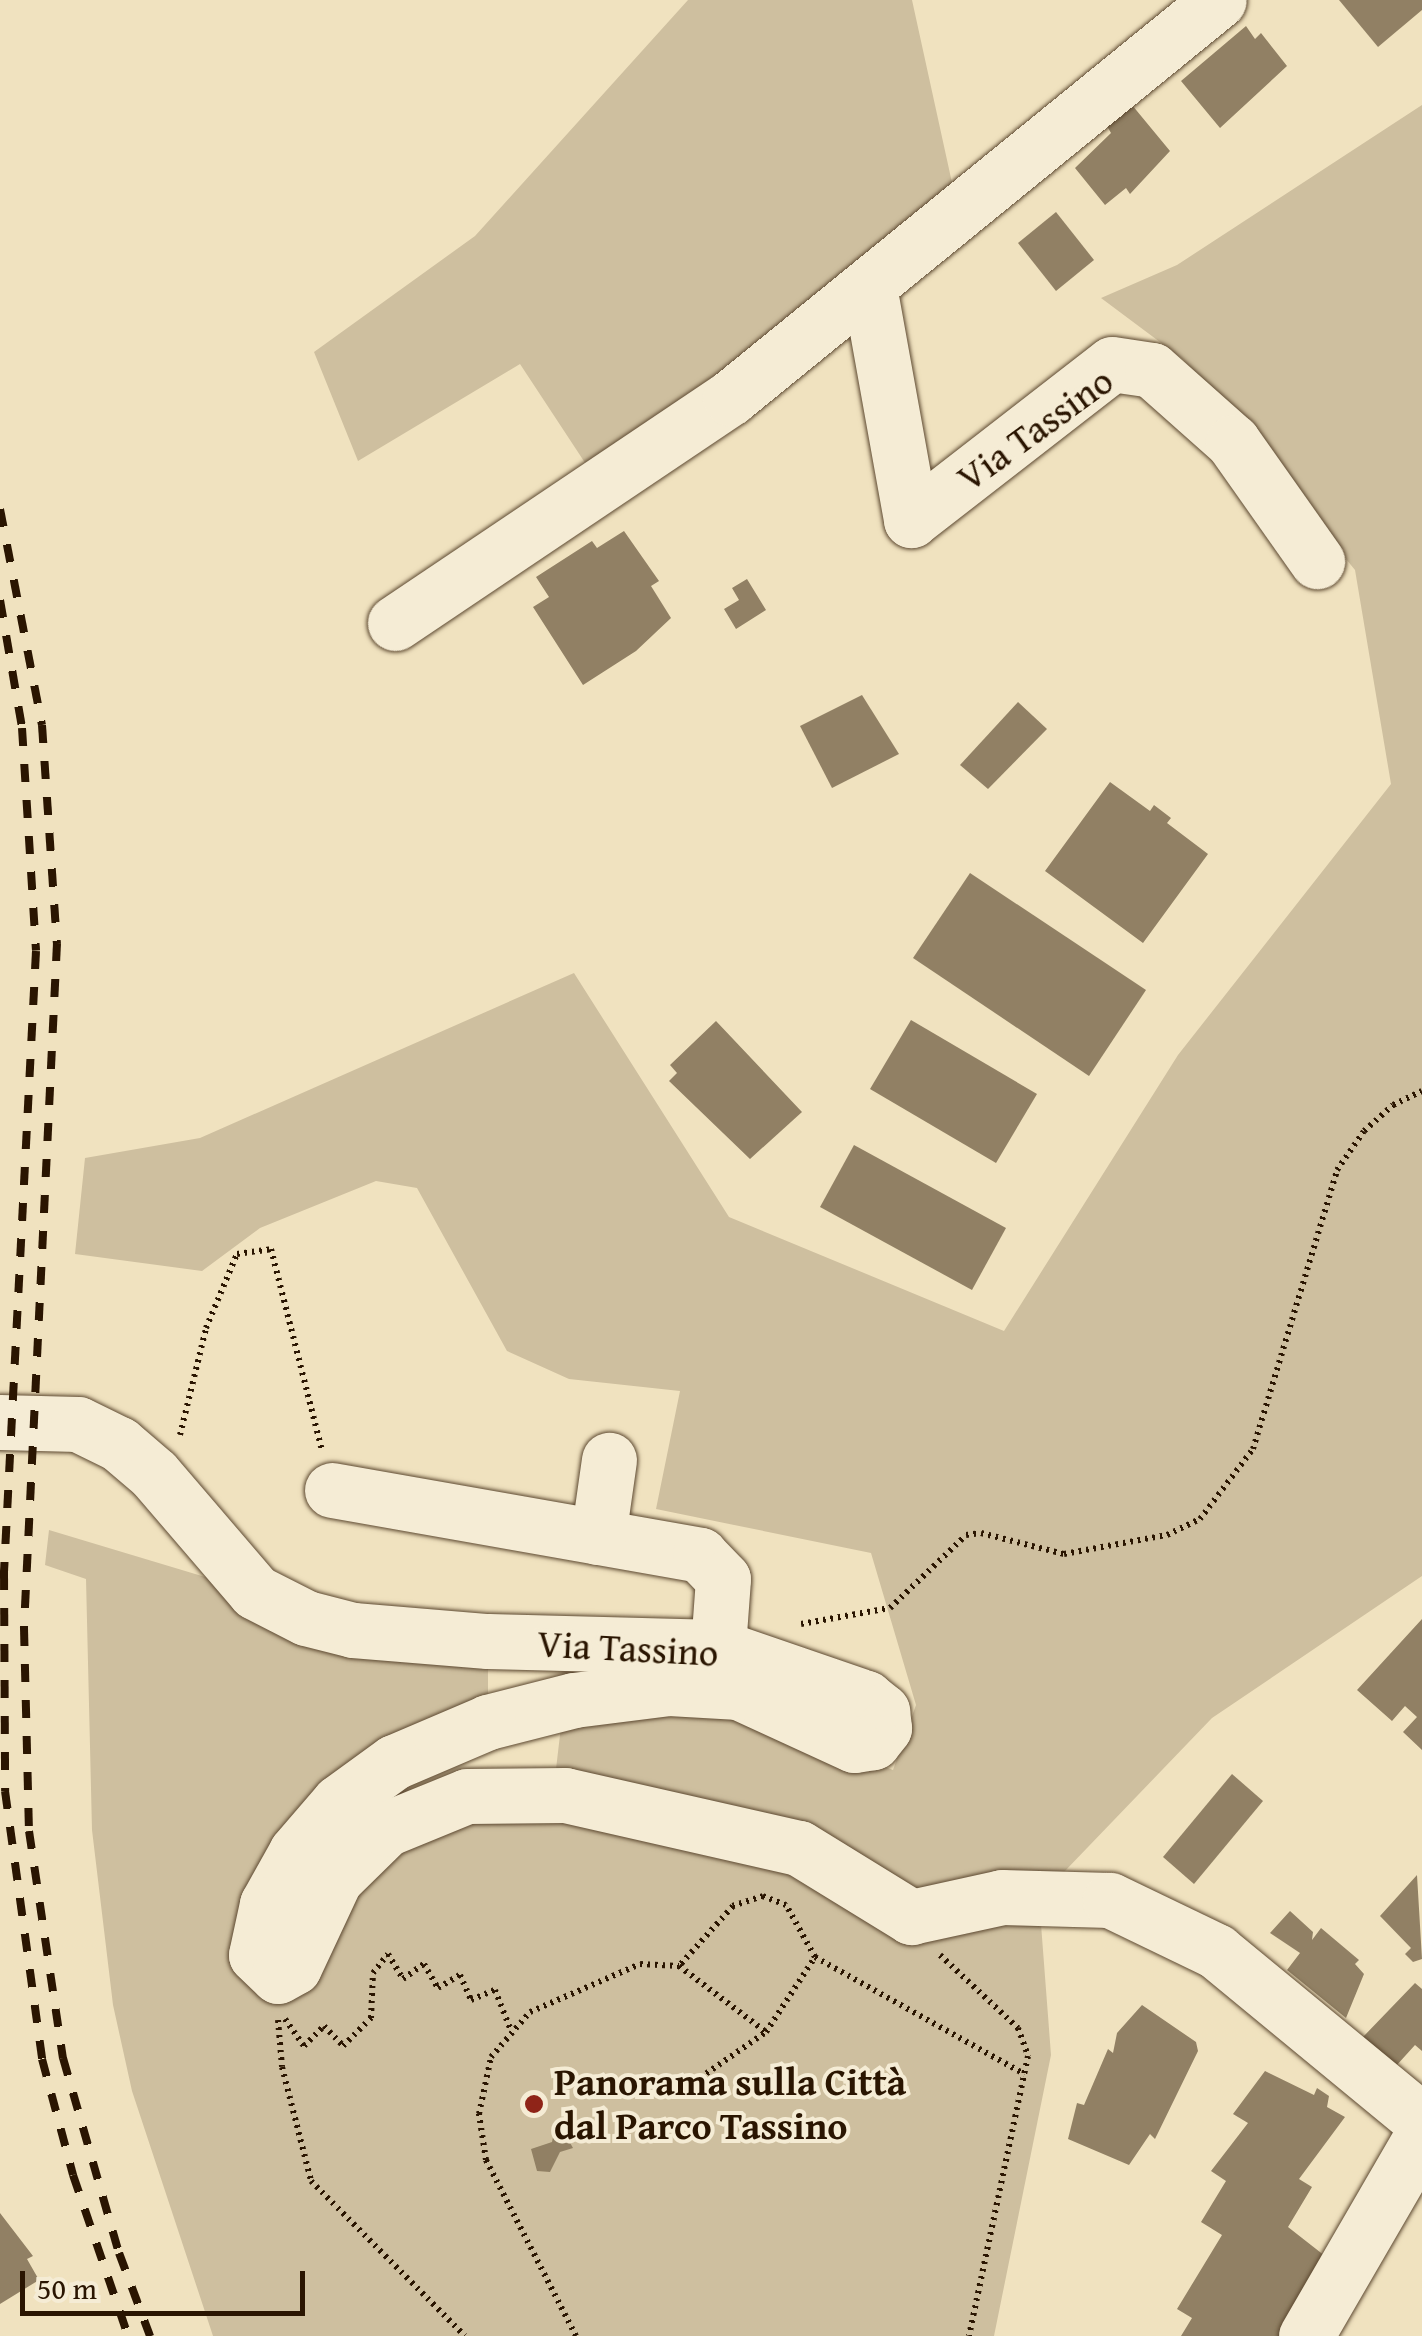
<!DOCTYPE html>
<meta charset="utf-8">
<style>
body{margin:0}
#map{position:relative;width:1422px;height:2336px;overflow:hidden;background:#f0e2bf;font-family:"Gentium Book Plus",serif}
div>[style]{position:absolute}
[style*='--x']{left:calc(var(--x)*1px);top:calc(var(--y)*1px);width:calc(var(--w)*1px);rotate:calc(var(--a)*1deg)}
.green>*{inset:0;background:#cebf9f}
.building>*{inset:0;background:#918064}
.path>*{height:6px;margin-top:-3px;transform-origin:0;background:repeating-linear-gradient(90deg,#2a1501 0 2.5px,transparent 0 7.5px)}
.roads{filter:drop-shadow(0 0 2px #5c4830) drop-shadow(0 0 2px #5c4830)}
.minor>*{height:55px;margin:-27.5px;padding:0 27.5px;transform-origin:27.5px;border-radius:27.5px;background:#f5ecd5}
.rail>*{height:8px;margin-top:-4px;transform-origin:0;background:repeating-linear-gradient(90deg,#2a1501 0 18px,transparent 0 36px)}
.dots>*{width:28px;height:28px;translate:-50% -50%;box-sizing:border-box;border:5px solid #f5ecd5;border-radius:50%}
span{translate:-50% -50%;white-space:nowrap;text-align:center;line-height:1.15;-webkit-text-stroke:8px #f5ecd5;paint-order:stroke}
.street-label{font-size:38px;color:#2a1501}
.poi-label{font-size:38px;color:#2a1501;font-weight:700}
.left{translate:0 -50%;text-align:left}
.scale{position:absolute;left:20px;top:2271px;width:285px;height:45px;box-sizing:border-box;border:5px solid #2a1501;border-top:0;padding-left:12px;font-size:30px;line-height:35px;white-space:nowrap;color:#2a1501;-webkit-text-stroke:8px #f5ecd5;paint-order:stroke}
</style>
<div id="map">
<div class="green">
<div style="clip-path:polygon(688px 0,912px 0,956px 201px,597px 481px,520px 364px,358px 461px,314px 352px,475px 236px)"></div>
<div style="clip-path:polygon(1422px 105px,1422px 1576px,1212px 1718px,1039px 1898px,1051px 2055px,994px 2336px,213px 2336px,132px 2091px,113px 2005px,92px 1830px,86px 1579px,45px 1565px,49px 1530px,255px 1592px,488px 1641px,488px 1722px,394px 1762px,335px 1879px,556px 1769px,562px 1718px,749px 1712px,893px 1770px,916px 1705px,871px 1553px,656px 1509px,680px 1391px,569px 1379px,507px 1351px,417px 1188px,376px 1181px,260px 1228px,202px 1271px,75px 1254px,85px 1158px,200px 1138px,574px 973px,729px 1217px,1004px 1331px,1178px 1055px,1391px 784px,1355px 570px,1184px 360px,1101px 298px,1177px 265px)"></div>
</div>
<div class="building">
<div style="clip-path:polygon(1339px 0,1422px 0,1422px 10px,1378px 47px)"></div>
<div style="clip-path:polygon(1246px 26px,1255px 39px,1261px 33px,1287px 66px,1220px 128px,1181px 81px)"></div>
<div style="clip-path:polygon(1132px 105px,1170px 151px,1130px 194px,1126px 188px,1105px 205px,1075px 168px,1111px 133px,1107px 126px)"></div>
<div style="clip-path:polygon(1056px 212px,1094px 260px,1056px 291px,1018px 243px)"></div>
<div style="clip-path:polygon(624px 531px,659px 581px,651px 586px,671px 618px,636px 651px,583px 685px,533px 607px,549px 597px,536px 577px,592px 541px,597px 548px)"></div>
<div style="clip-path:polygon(747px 579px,766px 610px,736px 629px,724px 609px,739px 600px,732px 588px)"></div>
<div style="clip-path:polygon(862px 695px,899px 754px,832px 788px,800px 726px)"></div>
<div style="clip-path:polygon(1018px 702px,1047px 729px,988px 789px,960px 765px)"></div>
<div style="clip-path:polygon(1110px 782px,1150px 811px,1154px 805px,1171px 818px,1167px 823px,1208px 854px,1143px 943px,1045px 871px)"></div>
<div style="clip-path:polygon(970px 873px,1146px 990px,1089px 1076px,913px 958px)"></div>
<div style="clip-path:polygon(911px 1020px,1037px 1094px,996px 1163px,870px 1089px)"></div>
<div style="clip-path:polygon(716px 1021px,802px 1112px,750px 1159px,669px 1081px,677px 1073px,670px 1065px)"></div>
<div style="clip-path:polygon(854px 1145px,1006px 1228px,972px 1290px,820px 1207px)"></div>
<div style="clip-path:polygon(1422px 1619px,1422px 1750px,1403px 1732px,1417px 1717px,1405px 1706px,1392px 1721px,1357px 1690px)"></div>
<div style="clip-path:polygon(1232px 1774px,1263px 1801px,1194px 1884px,1163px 1857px)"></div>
<div style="clip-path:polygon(1417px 1875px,1422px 1959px,1413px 1962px,1405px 1954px,1411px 1948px,1380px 1916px)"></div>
<div style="clip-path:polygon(1290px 1911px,1313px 1932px,1312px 1940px,1321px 1928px,1359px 1960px,1355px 1964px,1364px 1974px,1346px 2018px,1287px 1970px,1300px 1953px,1270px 1933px)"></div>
<div style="clip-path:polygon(1415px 1983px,1422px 1989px,1422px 2051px,1415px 2045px,1396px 2066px,1363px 2037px)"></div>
<div style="clip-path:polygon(1142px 2005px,1196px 2042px,1198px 2051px,1155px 2139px,1150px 2134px,1129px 2165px,1068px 2139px,1077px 2103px,1084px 2105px,1108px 2049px,1113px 2053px,1117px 2033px)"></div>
<div style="clip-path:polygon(1265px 2071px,1314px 2095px,1317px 2088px,1329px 2096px,1327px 2107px,1345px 2117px,1299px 2179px,1312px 2187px,1288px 2227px,1325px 2256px,1292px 2336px,1181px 2336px,1192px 2318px,1177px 2309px,1222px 2235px,1201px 2222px,1226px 2181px,1211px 2171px,1248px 2123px,1233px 2114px)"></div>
<div style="clip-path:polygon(554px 2132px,564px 2132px,573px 2148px,560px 2152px,550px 2172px,537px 2171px,531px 2149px,552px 2142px)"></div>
<div style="clip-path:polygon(0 2213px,33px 2256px,27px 2259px,39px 2280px,0 2304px)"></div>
</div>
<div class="path">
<div style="--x:180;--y:1435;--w:110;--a:-76.3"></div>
<div style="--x:206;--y:1328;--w:80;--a:-67.3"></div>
<div style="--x:237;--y:1254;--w:34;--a:-8"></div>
<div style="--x:271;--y:1249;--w:207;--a:75.8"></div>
<div style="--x:801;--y:1624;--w:90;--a:-10.2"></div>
<div style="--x:890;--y:1608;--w:105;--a:-43.8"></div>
<div style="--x:966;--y:1535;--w:15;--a:-8"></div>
<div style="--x:981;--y:1533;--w:86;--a:14.2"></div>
<div style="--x:1064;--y:1554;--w:105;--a:-10.5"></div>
<div style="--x:1167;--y:1535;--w:37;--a:-26"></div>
<div style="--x:1200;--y:1519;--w:88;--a:-52.9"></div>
<div style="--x:1253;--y:1449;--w:291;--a:-73.2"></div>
<div style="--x:1337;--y:1170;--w:47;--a:-55.3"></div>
<div style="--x:1364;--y:1131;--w:39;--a:-42"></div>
<div style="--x:1393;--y:1105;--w:32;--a:-26"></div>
<div style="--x:940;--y:1955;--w:107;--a:43.1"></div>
<div style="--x:1018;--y:2028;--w:30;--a:70"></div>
<div style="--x:1028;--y:2056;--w:286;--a:101.9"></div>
<div style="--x:815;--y:1957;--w:240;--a:29.2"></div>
<div style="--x:285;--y:2019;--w:33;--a:55"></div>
<div style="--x:304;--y:2046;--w:28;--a:-45"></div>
<div style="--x:324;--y:2026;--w:28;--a:46"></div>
<div style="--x:343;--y:2046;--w:40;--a:-45"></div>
<div style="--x:371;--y:2018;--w:45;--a:-87.5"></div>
<div style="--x:373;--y:1973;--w:24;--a:-52"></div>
<div style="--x:388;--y:1954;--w:29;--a:59"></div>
<div style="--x:403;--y:1979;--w:26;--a:-36"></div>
<div style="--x:424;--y:1964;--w:28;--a:60"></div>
<div style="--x:438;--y:1988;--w:26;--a:-31"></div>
<div style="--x:460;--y:1975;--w:27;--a:66"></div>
<div style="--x:471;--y:2000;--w:26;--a:-23"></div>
<div style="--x:495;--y:1990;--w:41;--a:68.5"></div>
<div style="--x:278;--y:2020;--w:47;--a:85.1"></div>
<div style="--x:282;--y:2067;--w:118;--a:75.7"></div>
<div style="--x:311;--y:2181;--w:218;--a:45.2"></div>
<div style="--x:694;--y:2082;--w:88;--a:-34.8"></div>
<div style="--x:576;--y:2336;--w:198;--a:-117.1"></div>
<div style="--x:486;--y:2160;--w:47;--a:-98.7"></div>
<div style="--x:479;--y:2114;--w:58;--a:-78.1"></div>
<div style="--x:491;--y:2057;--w:60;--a:-49.1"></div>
<div style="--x:530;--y:2012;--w:120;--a:-23.6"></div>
<div style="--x:640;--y:1964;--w:39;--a:3"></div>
<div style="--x:679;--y:1966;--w:109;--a:37.2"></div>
<div style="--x:766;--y:2032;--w:90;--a:-56.8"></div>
<div style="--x:815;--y:1957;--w:60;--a:-119.1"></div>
<div style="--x:786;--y:1905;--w:25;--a:-159"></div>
<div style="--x:763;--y:1896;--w:32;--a:162"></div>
<div style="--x:733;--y:1906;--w:81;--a:132"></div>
</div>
<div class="roads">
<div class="minor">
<div style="--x:869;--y:286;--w:238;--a:79.8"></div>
<div style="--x:911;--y:520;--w:254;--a:-37.8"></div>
<div style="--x:1112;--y:364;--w:40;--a:8.5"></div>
<div style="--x:1152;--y:370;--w:108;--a:41.6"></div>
<div style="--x:1233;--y:442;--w:146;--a:54.8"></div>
<div style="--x:395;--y:623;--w:404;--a:-33.9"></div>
<div style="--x:730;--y:398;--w:630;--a:-39.14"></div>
<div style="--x:0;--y:1422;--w:78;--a:1.5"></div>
<div style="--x:78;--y:1424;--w:46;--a:26"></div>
<div style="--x:119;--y:1444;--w:46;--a:40.6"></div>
<div style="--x:154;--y:1474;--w:155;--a:49.4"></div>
<div style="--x:255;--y:1592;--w:57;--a:27"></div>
<div style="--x:306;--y:1618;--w:49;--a:14.3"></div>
<div style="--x:353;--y:1630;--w:135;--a:4.7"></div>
<div style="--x:488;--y:1641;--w:230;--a:1.5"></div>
<div style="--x:718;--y:1647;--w:157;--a:19"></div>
<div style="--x:866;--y:1698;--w:21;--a:39"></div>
<div style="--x:882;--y:1711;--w:17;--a:83"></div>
<div style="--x:884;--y:1728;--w:18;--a:128"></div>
<div style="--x:873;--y:1742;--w:19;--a:171"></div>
<div style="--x:854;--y:1745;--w:127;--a:-155.3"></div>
<div style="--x:739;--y:1692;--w:70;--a:-176.7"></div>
<div style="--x:669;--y:1688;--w:96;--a:172.8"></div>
<div style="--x:574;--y:1700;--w:89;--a:165.7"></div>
<div style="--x:488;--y:1722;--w:102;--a:156.9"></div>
<div style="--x:394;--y:1762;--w:68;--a:144"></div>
<div style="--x:339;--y:1802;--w:66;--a:130.7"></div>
<div style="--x:296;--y:1852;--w:60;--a:119.1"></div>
<div style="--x:267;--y:1904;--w:52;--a:102.2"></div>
<div style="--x:256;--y:1955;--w:30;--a:44"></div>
<div style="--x:278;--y:1976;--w:18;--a:-29"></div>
<div style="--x:294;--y:1967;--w:97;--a:-65"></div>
<div style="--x:335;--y:1879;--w:71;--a:-44.4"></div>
<div style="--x:386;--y:1829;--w:87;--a:-22.2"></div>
<div style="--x:467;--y:1796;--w:98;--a:-0.6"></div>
<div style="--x:565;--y:1795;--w:240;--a:12.8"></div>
<div style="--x:799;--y:1848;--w:132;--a:31.6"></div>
<div style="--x:911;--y:1917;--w:93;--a:-12.4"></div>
<div style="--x:1002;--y:1897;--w:108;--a:1.6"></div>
<div style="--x:1110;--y:1900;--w:118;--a:25.7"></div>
<div style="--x:1216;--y:1951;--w:267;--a:39.5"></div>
<div style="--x:332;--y:1490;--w:374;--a:10"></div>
<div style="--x:700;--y:1555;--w:33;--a:46"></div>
<div style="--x:723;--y:1579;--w:68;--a:94.2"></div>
<div style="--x:598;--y:1537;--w:78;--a:-81.9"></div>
<div style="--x:1306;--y:2336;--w:231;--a:-59.9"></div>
</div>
</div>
<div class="rail">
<div style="--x:0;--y:509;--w:220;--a:79"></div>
<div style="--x:42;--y:725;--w:219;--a:86.1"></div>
<div style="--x:57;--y:943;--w:686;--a:92.76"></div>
<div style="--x:24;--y:1628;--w:203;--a:88.6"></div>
<div style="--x:29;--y:1831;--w:230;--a:81.5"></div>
<div style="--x:63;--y:2058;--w:203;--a:74"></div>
<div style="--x:119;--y:2253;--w:89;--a:69.5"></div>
<div style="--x:0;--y:600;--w:130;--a:80.2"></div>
<div style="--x:22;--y:728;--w:223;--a:86.4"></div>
<div style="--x:36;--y:951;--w:622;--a:92.95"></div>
<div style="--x:4;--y:1572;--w:219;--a:89.7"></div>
<div style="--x:5;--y:1791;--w:271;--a:82.1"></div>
<div style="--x:42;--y:2059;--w:120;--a:75"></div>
<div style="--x:73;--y:2175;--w:170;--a:71.1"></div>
</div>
<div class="dots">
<div style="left:534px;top:2104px;background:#8f2418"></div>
</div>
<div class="street-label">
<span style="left:1035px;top:429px;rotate:-36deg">Via Tassino</span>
<span style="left:628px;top:1648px;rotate:3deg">Via Tassino</span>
</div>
<div class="poi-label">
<span class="left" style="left:554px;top:2104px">Panorama sulla Città<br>dal Parco Tassino</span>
</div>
<div class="scale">50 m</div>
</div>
